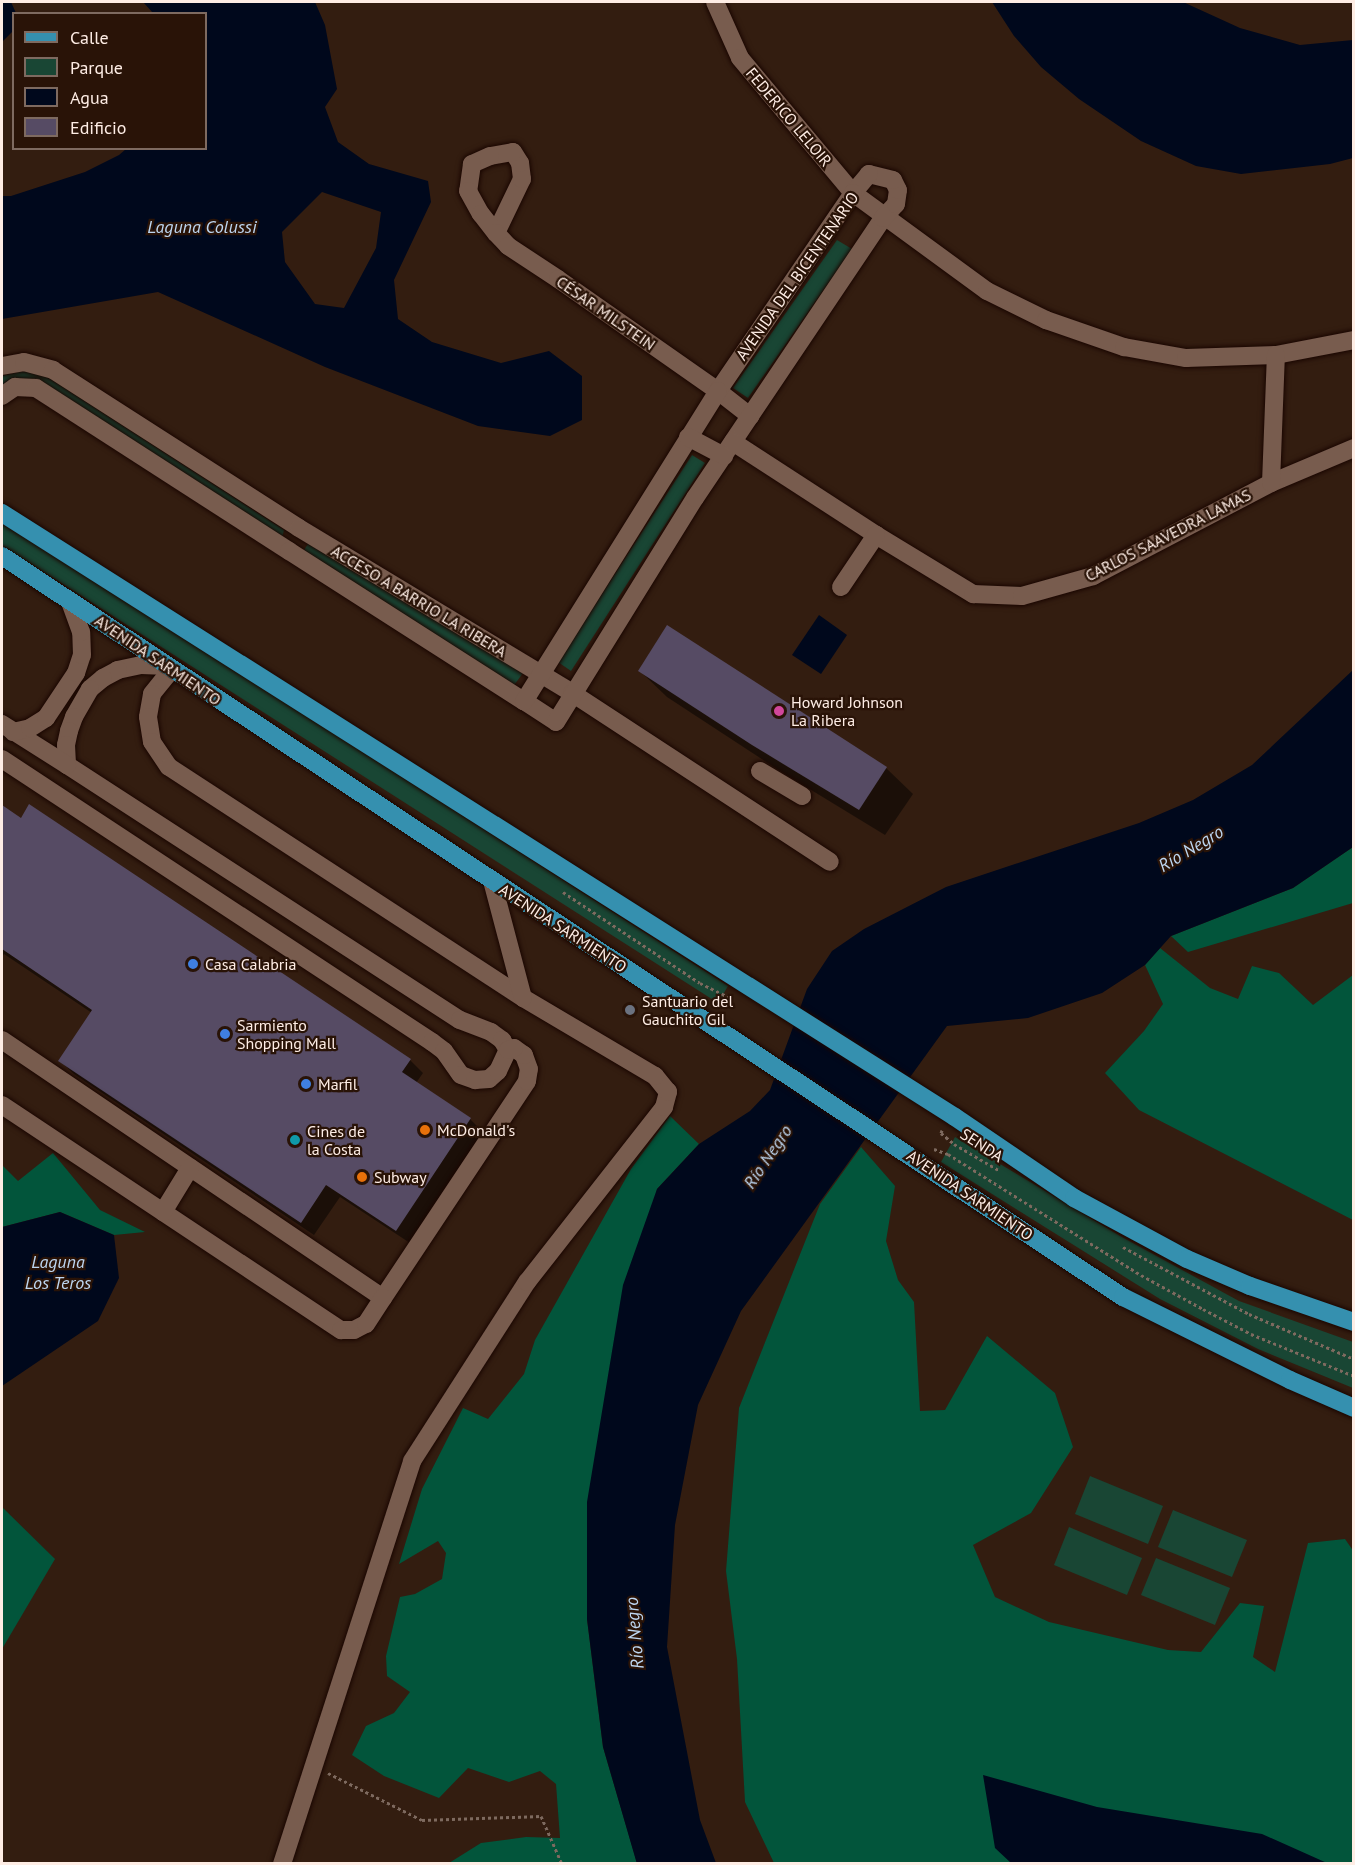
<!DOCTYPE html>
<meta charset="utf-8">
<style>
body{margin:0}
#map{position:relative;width:1355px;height:1865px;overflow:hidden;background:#331d10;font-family:"PT Sans",sans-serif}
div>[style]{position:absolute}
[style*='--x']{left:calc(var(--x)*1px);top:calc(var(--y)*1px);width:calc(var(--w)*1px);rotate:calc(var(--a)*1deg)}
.green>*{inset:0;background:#194634}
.forest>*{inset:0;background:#02553b}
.water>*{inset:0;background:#00081c}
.shadow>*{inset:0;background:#0007}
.building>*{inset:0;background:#564b64}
.path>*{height:3px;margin-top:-1.5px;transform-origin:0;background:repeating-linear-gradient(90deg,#7e6a5f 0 3px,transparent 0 6px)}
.roads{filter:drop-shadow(0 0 2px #1a0600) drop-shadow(0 0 2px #1a0600)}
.minor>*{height:18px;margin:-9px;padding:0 9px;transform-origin:9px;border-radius:9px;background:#785c4e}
.major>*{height:18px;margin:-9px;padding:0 9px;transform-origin:9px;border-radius:9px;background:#3590af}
.dots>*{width:16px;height:16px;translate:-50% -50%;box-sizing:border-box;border:3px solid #291307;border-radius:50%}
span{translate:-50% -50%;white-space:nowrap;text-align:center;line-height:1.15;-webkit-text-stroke:4.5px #291307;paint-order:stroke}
.street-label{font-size:16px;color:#feede5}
.poi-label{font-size:16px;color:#feede5}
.left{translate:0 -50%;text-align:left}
.water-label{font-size:18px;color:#bdd6f1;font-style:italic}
.frame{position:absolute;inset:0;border:3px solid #feede5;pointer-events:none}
.legend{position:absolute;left:12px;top:12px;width:195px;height:138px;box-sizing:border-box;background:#291307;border:2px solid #7e6a60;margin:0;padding:8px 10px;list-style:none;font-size:18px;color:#feede5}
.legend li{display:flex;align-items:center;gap:12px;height:30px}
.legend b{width:30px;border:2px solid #7e6a60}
</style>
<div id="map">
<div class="green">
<div style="clip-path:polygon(837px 240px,852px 249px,748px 398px,733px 388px)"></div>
<div style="clip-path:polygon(26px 370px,44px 375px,284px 530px,282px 538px,40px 383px,2px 386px,2px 376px)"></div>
<div style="clip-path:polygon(692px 455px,705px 463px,571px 671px,558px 662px)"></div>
<div style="clip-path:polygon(2px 521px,728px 986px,718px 1003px,2px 545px)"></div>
<div style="clip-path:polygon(308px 544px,523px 673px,512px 688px,302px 553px)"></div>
<div style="clip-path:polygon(955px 1137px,1120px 1236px,1239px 1301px,1353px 1342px,1353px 1388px,1258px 1349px,1160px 1299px,941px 1162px)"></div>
<div style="clip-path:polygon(1090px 1476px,1163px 1506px,1148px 1544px,1075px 1514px)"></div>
<div style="clip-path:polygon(1173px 1510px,1247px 1540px,1232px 1577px,1158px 1547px)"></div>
<div style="clip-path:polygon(1069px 1527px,1142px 1558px,1127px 1595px,1054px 1565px)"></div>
<div style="clip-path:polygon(1156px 1558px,1230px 1588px,1215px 1625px,1141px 1595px)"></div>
</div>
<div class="forest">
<div style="clip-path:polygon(1353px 847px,1353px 903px,1188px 952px,1171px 936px,1293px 888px)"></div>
<div style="clip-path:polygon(1160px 948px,1210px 988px,1238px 999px,1252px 966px,1279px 973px,1313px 1005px,1353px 975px,1353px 1220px,1139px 1110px,1105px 1073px,1144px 1031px,1163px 1004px,1145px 965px)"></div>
<div style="clip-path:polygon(670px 1116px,699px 1144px,657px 1189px,587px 1619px,603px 1747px,637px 1863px,449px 1863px,481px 1843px,526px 1837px,560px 1838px,556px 1784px,540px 1771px,509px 1782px,468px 1768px,439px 1798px,384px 1776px,352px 1755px,366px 1726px,394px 1713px,410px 1692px,387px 1676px,386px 1656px,400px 1597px,415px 1594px,442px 1579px,446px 1553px,438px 1541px,399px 1564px,422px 1489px,463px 1408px,488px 1419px,524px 1374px,535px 1340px,631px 1169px)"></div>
<div style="clip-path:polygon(861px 1147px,895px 1186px,886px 1241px,898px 1280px,914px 1302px,920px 1411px,945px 1410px,987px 1336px,1055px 1393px,1073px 1447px,1031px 1513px,973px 1545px,995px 1597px,1049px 1622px,1168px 1650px,1201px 1652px,1240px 1603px,1264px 1606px,1253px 1657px,1275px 1672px,1308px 1543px,1345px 1539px,1354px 1552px,1353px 1863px,774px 1863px,745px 1802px,737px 1659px,726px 1571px,739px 1408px,820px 1204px)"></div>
<div style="clip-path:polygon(53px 1153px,100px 1210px,145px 1232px,114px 1235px,60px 1212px,2px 1227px,2px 1165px,18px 1181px)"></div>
<div style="clip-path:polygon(2px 1507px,55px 1559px,2px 1649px)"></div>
</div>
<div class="water">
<div style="clip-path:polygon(2px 2px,11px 2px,16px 13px,14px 14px,13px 31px,2px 42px)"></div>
<div style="clip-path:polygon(evenodd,143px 2px,315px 2px,325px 25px,337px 89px,325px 107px,338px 142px,369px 164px,428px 181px,431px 202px,394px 280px,398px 319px,432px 342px,501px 363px,549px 351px,582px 376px,582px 420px,550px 436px,478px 426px,325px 367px,158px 292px,2px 319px,2px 196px,11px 196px,85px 172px,119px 155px,126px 149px,206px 148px,206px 14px,153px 13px,143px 2px,322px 192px,381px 212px,376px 248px,344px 308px,315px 304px,285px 262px,282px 232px,322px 192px)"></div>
<div style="clip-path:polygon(992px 2px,1183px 2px,1240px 28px,1300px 45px,1353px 40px,1353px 158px,1330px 164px,1241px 174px,1196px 166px,1141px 141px,1079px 99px,1041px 67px,1014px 36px)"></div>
<div style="clip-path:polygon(819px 615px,847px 635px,821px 674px,792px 655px)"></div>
<div style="clip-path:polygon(1353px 670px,1353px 847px,1293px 888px,1171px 936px,1145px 965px,1102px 993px,1028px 1018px,947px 1026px,741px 1311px,698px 1405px,675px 1525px,667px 1647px,700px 1820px,716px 1863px,637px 1864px,603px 1747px,587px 1619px,587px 1502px,623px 1285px,657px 1189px,699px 1144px,750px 1111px,770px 1090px,807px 989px,832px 951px,864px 929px,946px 887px,1139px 823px,1193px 800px,1252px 765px)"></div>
<div style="clip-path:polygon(60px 1212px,114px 1235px,119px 1278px,98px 1321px,2px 1386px,2px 1227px)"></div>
<div style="clip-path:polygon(983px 1775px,1097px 1807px,1262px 1834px,1327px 1863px,1011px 1863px,995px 1848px)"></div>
</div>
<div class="shadow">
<div style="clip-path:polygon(640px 671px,886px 768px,913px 794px,885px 835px,780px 771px,667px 697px)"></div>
<div style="clip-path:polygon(2px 807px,410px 1060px,423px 1073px,416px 1083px,470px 1119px,483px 1132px,410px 1243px,340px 1197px,314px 1235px,74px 1074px,60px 1061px,92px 1013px,4px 954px,2px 957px)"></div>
</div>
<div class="building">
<div style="clip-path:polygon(667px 625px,887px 767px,859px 810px,752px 745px,638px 671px)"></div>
<div style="clip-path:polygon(29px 804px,411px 1059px,402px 1072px,471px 1118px,396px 1231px,326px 1185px,301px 1223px,58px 1061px,92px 1010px,2px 949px,2px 805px,21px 818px)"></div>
</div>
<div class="path">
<div style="--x:563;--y:892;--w:164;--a:33.6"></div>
<div style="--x:700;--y:983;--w:32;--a:26"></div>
<div style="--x:942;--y:1130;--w:3;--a:108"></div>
<div style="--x:941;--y:1133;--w:17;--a:40"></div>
<div style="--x:954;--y:1144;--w:53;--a:30.4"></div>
<div style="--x:934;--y:1149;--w:15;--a:20"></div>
<div style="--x:948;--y:1154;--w:228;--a:32.1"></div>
<div style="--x:1141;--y:1275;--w:71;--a:28.7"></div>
<div style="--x:1203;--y:1309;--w:54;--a:27.5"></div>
<div style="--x:1251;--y:1334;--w:111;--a:22.2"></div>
<div style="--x:1123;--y:1247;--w:143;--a:28"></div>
<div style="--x:1249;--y:1314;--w:114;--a:23.2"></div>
<div style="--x:328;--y:1773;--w:105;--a:26.6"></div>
<div style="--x:422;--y:1820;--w:119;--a:-1.9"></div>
<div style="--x:541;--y:1816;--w:52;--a:66.4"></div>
</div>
<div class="roads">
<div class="minor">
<div style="--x:715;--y:2;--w:61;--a:65.9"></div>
<div style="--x:740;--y:58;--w:176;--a:50.1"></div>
<div style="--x:853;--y:193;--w:166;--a:36.2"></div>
<div style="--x:987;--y:291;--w:66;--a:26.2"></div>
<div style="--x:1046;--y:320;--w:83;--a:19.1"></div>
<div style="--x:1124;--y:347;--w:63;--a:10.1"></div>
<div style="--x:1186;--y:358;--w:90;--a:-1.9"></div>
<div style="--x:1276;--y:355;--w:79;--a:-10.9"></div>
<div style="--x:496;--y:233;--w:60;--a:-64.3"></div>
<div style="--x:522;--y:179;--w:16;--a:-97"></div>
<div style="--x:520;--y:163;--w:13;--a:-122"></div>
<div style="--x:513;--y:152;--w:23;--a:170"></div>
<div style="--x:490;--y:156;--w:20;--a:156"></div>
<div style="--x:472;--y:164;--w:27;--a:98"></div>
<div style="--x:468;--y:191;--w:26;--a:61"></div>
<div style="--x:481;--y:214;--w:24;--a:52"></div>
<div style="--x:496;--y:233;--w:18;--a:47"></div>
<div style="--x:508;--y:246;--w:60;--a:33.4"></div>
<div style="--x:558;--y:279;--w:195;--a:35"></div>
<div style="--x:718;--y:391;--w:41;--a:38"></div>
<div style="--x:2;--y:366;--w:22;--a:-10"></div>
<div style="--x:24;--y:362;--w:30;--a:15"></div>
<div style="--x:53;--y:370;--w:292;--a:32.7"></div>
<div style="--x:299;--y:528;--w:319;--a:31.1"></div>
<div style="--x:572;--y:693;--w:308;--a:33.2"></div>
<div style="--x:2;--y:396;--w:16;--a:-35"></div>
<div style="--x:15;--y:387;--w:21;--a:3"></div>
<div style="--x:36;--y:388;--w:301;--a:32.8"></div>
<div style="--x:289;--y:551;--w:279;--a:32.6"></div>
<div style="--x:524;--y:701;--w:38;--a:33"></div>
<div style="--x:556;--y:722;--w:264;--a:-58.2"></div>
<div style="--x:695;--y:498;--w:337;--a:-56.1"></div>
<div style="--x:883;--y:218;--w:19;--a:-47"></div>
<div style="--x:896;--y:204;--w:14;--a:-82"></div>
<div style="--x:898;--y:190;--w:11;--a:-117"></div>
<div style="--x:893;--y:180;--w:25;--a:-166"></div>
<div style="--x:869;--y:174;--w:25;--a:130"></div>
<div style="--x:853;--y:193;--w:240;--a:124.3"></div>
<div style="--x:718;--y:391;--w:366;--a:122"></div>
<div style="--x:688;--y:437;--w:41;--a:27.8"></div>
<div style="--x:733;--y:442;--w:171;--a:33"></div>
<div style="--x:876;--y:535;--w:114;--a:31.3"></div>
<div style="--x:973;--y:594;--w:49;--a:2.3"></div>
<div style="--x:1022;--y:596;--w:74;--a:-15.7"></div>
<div style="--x:1093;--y:576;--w:201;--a:-27.6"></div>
<div style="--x:1271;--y:483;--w:90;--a:-22.9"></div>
<div style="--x:1271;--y:483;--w:128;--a:-87.8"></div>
<div style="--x:841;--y:587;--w:63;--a:-56.1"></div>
<div style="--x:167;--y:666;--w:26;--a:-178"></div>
<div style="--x:141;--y:665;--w:24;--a:168"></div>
<div style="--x:118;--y:670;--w:17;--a:152"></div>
<div style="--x:103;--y:678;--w:17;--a:140"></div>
<div style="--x:90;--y:689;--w:32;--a:120"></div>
<div style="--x:74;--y:717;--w:15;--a:110"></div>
<div style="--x:69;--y:731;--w:14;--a:102"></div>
<div style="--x:66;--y:745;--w:20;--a:87"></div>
<div style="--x:67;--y:765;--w:468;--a:33"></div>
<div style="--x:460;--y:1020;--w:33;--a:21"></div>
<div style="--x:491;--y:1032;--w:14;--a:36"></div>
<div style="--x:502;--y:1040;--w:12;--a:59"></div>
<div style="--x:172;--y:669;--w:32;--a:129"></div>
<div style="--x:152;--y:694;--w:23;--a:100"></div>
<div style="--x:148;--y:717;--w:25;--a:81"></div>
<div style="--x:152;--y:742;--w:30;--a:56"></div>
<div style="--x:169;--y:767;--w:423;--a:33.1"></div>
<div style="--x:2;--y:724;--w:77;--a:32.2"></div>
<div style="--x:13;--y:732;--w:17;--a:-13"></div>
<div style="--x:30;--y:728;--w:19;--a:-32"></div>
<div style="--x:46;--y:718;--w:54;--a:-56.3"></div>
<div style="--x:76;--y:673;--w:19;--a:-72"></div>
<div style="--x:82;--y:655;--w:23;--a:-92"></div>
<div style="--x:81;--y:632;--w:33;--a:-110"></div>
<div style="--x:2;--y:759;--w:515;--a:33.35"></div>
<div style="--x:432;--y:1042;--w:15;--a:37"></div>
<div style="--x:444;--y:1051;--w:29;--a:55"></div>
<div style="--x:461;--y:1075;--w:15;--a:20"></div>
<div style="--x:475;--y:1080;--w:14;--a:-4"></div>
<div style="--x:489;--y:1079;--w:12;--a:-42"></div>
<div style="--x:498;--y:1071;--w:23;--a:-65"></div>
<div style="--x:760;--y:771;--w:49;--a:30.8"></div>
<div style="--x:2;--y:1040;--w:460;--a:34.1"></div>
<div style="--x:383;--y:1298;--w:260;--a:-56.4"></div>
<div style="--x:527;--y:1081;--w:12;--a:-81"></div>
<div style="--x:529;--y:1069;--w:15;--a:-110"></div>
<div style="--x:524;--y:1055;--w:12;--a:-145"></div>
<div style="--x:514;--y:1048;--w:6;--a:162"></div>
<div style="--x:2;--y:1105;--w:407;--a:33.6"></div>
<div style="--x:341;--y:1330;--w:13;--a:0"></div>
<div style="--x:354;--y:1330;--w:13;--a:-27"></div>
<div style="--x:366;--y:1324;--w:31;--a:-57"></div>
<div style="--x:163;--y:1212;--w:52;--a:-58.5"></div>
<div style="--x:282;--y:1864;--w:423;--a:-72.1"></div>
<div style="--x:412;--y:1461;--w:213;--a:-57.3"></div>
<div style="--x:527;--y:1282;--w:222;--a:-51.9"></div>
<div style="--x:664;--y:1107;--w:16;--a:-75"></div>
<div style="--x:668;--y:1092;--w:21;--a:-129"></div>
<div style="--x:655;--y:1076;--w:153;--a:-149.4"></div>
<div style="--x:523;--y:998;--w:121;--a:-104.8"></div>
</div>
<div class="major">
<div style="--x:2;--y:513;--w:1128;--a:32.37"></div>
<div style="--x:955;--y:1117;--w:144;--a:34.2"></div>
<div style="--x:1074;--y:1198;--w:128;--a:28.4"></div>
<div style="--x:1187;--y:1259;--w:69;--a:23.2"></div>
<div style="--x:1250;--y:1286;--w:110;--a:19.1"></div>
<div style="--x:2;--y:556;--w:1344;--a:33.47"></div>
<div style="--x:1123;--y:1297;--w:186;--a:26.4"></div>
<div style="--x:1290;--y:1380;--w:70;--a:23.6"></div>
</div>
</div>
<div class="dots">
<div style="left:779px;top:711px;background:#d1479c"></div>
<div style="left:193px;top:964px;background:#3f7fe0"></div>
<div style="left:630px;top:1010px;background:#6b7280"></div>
<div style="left:225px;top:1034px;background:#3f7fe0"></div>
<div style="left:306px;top:1084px;background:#3f7fe0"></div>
<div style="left:425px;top:1130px;background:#e8710a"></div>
<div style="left:295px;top:1140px;background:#0f9aa8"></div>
<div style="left:362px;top:1177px;background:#e8710a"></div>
</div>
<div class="street-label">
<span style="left:789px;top:117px;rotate:50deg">FEDERICO LELOIR</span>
<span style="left:797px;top:276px;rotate:-55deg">AVENIDA DEL BICENTENARIO</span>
<span style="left:606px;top:313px;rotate:35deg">CÉSAR MILSTEIN</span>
<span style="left:1168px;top:535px;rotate:-27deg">CARLOS SAAVEDRA LAMAS</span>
<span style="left:419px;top:601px;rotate:31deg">ACCESO A BARRIO LA RIBERA</span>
<span style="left:158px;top:660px;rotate:34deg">AVENIDA SARMIENTO</span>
<span style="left:563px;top:928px;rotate:33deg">AVENIDA SARMIENTO</span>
<span style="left:982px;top:1145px;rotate:33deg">SENDA</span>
<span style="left:970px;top:1195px;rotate:34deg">AVENIDA SARMIENTO</span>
</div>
<div class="poi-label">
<span class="left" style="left:791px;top:711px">Howard Johnson<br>La Ribera</span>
<span class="left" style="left:205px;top:964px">Casa Calabria</span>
<span class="left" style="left:642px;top:1010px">Santuario del<br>Gauchito Gil</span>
<span class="left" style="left:237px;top:1034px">Sarmiento<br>Shopping Mall</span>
<span class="left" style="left:318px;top:1084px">Marfil</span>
<span class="left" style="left:437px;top:1130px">McDonald's</span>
<span class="left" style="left:307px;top:1140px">Cines de<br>la Costa</span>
<span class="left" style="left:374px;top:1177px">Subway</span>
</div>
<div class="water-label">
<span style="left:202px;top:227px">Laguna Colussi</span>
<span style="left:1191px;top:849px;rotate:-31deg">Río Negro</span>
<span style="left:768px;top:1157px;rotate:-56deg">Río Negro</span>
<span style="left:58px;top:1273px">Laguna<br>Los Teros</span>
<span style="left:635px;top:1633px;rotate:-95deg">Río Negro</span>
</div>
<div class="frame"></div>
<ul class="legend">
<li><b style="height:8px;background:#3590af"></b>Calle</li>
<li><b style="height:16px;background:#194634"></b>Parque</li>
<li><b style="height:16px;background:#00081c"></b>Agua</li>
<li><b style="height:16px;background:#564b64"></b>Edificio</li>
</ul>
</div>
